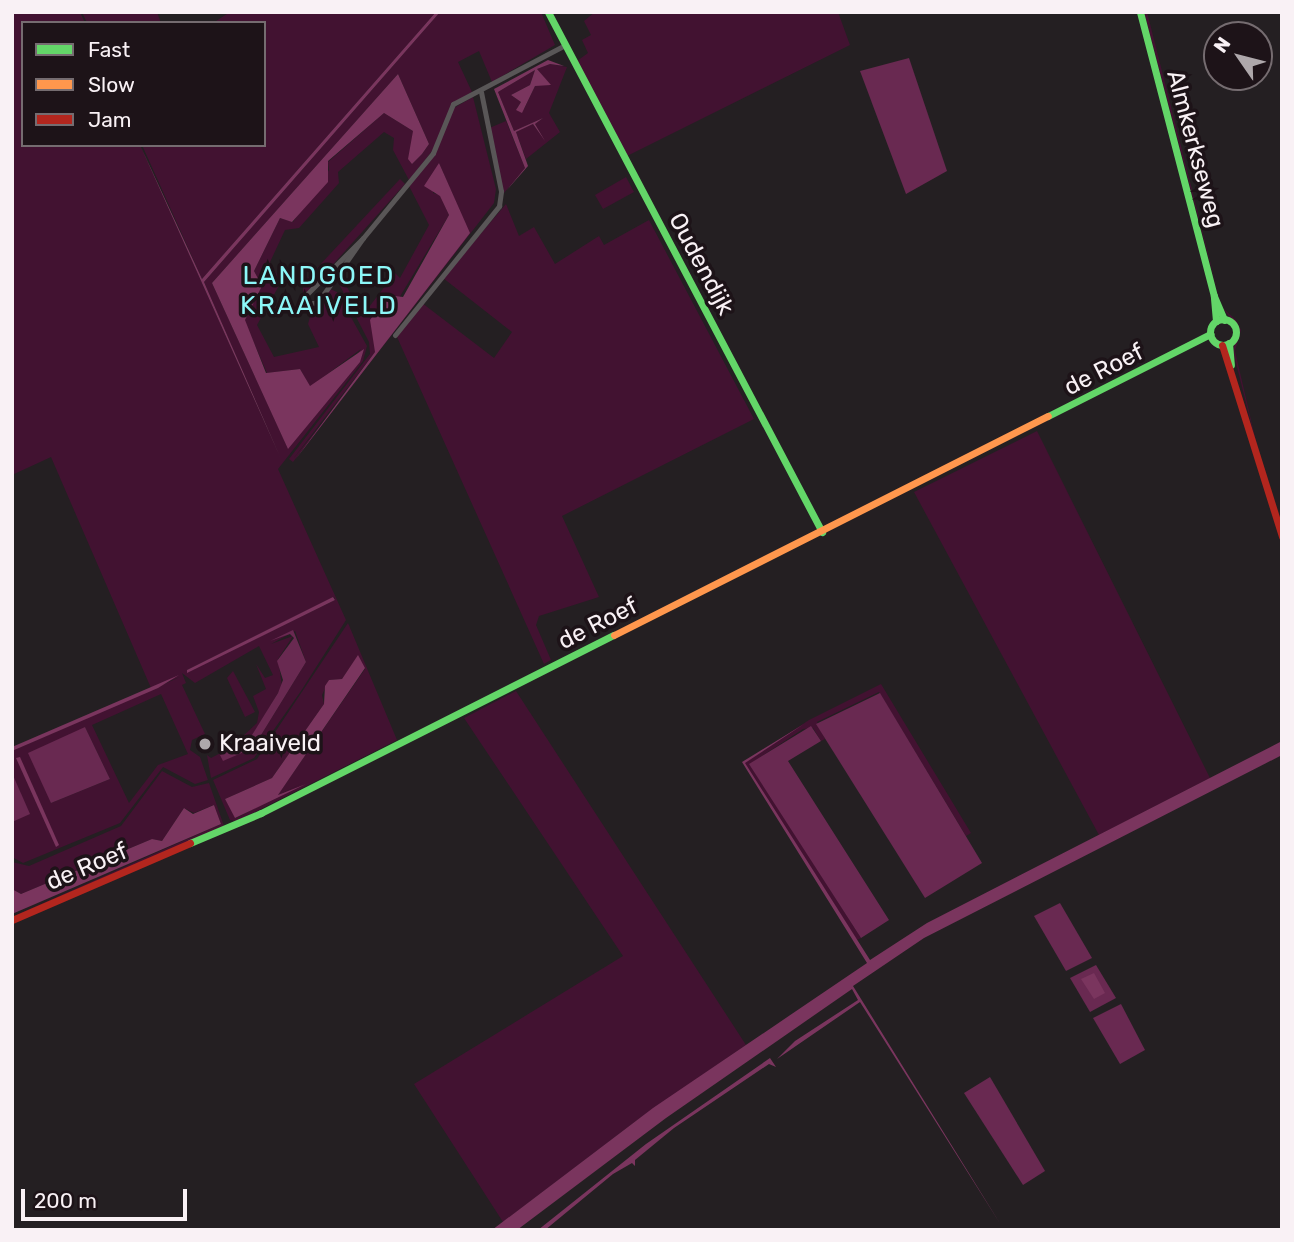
<!DOCTYPE html>
<style>
body{margin:0}
#map{position:relative;width:1294px;height:1242px;overflow:hidden;background:#241f22;font-family:Rubik,sans-serif}
div>[style]{position:absolute}
[style*='--x']{left:calc(var(--x)*1px);top:calc(var(--y)*1px);width:calc(var(--w)*1px);rotate:calc(var(--a)*1deg)}
.green>*{inset:0;background:#421231}
.forest>*{inset:0;background:#692951}
.water>*{inset:0;background:#7a355e}
.street>*{height:5px;margin:-2.5px;padding:0 2.5px;transform-origin:2.5px;border-radius:2.5px;background:#595657}
.fast>*{height:7px;margin:-3.5px;padding:0 3.5px;transform-origin:3.5px;border-radius:3.5px;background:#63d668}
.fast>.ring{margin:-3.5px;padding:0;box-sizing:content-box;background:none;border:7px solid #63d668;border-radius:50%}
.slow>*{height:7px;margin:-3.5px;padding:0 3.5px;transform-origin:3.5px;border-radius:3.5px;background:#ff974d}
.jam>*{height:7px;margin:-3.5px;padding:0 3.5px;transform-origin:3.5px;border-radius:3.5px;background:#b3261e}
.dots>*{width:19px;height:19px;translate:-50% -50%;box-sizing:border-box;border:4px solid #1d1318;border-radius:50%}
span{translate:-50% -50%;white-space:nowrap;text-align:center;line-height:1.15;-webkit-text-stroke:7px #1d1318;paint-order:stroke}
.street-label{font-size:24px;color:#f9f1f5}
.poi-label{font-size:24px;color:#f9f1f5}
.left{translate:0 -50%;text-align:left}
.neighbourhood-label{font-size:26px;color:#8cf7f8;letter-spacing:2px}
.frame{position:absolute;inset:0;border:14px solid #f9f1f5;pointer-events:none}
.legend{position:absolute;left:21px;top:21px;width:245px;height:126px;box-sizing:border-box;background:#1d1318;border:2px solid #756c70;margin:0;padding:9px 12px;list-style:none;font-size:21px;color:#f9f1f5}
.legend li{display:flex;align-items:center;gap:14px;height:35px}
.legend b{width:35px;border:2px solid #756c70}
.north{position:absolute;left:1203px;top:21px;width:70px;height:70px;box-sizing:border-box;background:#1d1318;border:2px solid #756c70;border-radius:50%;rotate:305deg;font-size:19px;font-weight:700;line-height:28px;text-align:center;color:#f9f1f5}
.north::after{content:'';display:block;margin:auto;width:24px;height:32px;background:#aea8ab;clip-path:polygon(50% 0,100% 100%,50% 72%,0 100%)}
.scale{position:absolute;left:21px;top:1189px;width:166px;height:32px;box-sizing:border-box;border:4px solid #f9f1f5;border-top:0;padding-left:9px;font-size:21px;line-height:24px;white-space:nowrap;color:#f9f1f5;-webkit-text-stroke:5px #1d1318;paint-order:stroke}
</style>
<div id="map">
<div class="green">
<div style="clip-path:polygon(evenodd,12px 12px,80px 12px,85px 23px,23px 23px,23px 145px,140px 145px,281px 459px,204px 282px,440px 12px,541px 12px,555px 45px,492px 82px,479px 51px,458px 62px,472px 92px,453px 103px,433px 150px,409px 180px,393px 150px,394px 138px,384px 132px,338px 172px,339px 183px,299px 228px,285px 230px,270px 262px,281px 282px,257px 325px,274px 357px,319px 347px,308px 324px,313px 307px,330px 289px,337px 292px,367px 346px,363px 361px,278px 469px,346px 620px,301px 691px,254px 758px,211px 778px,207px 755px,211px 758px,244px 741px,242px 737px,257px 723px,259px 712px,253px 696px,266px 689px,256px 664px,265px 678px,273px 675px,259px 646px,195px 683px,182px 673px,186px 683px,182px 685px,205px 734px,192px 740px,190px 750px,200px 757px,208px 780px,195px 784px,163px 767px,120px 823px,23px 863px,12px 857px,12px 751px,180px 677px,151px 688px,51px 457px,12px 475px,12px 12px,398px 74px,429px 144px,422px 154px,412px 164px,413px 131px,384px 113px,328px 162px,329px 170px,293px 222px,280px 218px,254px 271px,262px 286px,244px 320px,267px 373px,300px 369px,310px 387px,361px 349px,288px 448px,212px 283px,398px 74px,12px 12px,334px 597px,335px 600px,187px 672px,187px 670px,334px 597px,12px 12px,295px 631px,306px 662px,253px 748px,220px 755px,247px 743px,265px 715px,282px 686px,278px 659px,293px 636px,271px 644px,295px 631px,12px 12px,161px 694px,188px 754px,158px 765px,129px 803px,92px 725px,161px 694px,12px 12px,85px 727px,110px 779px,51px 803px,85px 727px)"></div>
<div style="clip-path:polygon(82px 12px,157px 12px,161px 23px,87px 23px)"></div>
<div style="clip-path:polygon(230px 12px,436px 12px,202px 279px,142px 145px,264px 145px,264px 23px,213px 23px)"></div>
<div style="clip-path:polygon(595px 12px,838px 12px,850px 45px,627px 156px,577px 61px,588px 53px,582px 40px,591px 35px,584px 21px)"></div>
<div style="clip-path:polygon(1144px 12px,1147px 12px,1221px 304px)"></div>
<div style="clip-path:polygon(550px 64px,567px 67px,549px 113px,560px 132px,526px 159px,516px 132px,533px 124px,543px 138px,535px 124px,543px 118px,514px 131px,498px 92px,535px 70px,530px 85px,511px 95px,521px 102px,517px 108px,524px 109px,535px 86px,544px 82px,551px 86px,537px 69px)"></div>
<div style="clip-path:polygon(evenodd,473px 97px,496px 189px,494px 203px,293px 462px,289px 459px,370px 354px,369px 342px,337px 280px,344px 282px,363px 315px,395px 273px,400px 278px,429px 225px,409px 186px,438px 148px,452px 109px,473px 97px,439px 163px,469px 233px,342px 399px,293px 459px,375px 352px,375px 338px,449px 215px,440px 195px,433px 193px,439px 163px)"></div>
<div style="clip-path:polygon(506px 121px,525px 168px,504px 193px,487px 129px)"></div>
<div style="clip-path:polygon(626px 177px,634px 192px,603px 209px,595px 195px)"></div>
<div style="clip-path:polygon(400px 179px,405px 184px,303px 298px,303px 283px)"></div>
<div style="clip-path:polygon(506px 204px,519px 236px,534px 227px,555px 264px,599px 236px,604px 245px,649px 220px,754px 419px,562px 516px,599px 597px,539px 616px,536px 625px,551px 660px,544px 664px,397px 337px,422px 303px,494px 358px,512px 332px,443px 278px)"></div>
<div style="clip-path:polygon(1223px 308px,1236px 320px,1241px 330px,1235px 351px,1261px 463px,1233px 351px,1238px 329px)"></div>
<div style="clip-path:polygon(1037px 431px,1210px 778px,1099px 835px,914px 492px)"></div>
<div style="clip-path:polygon(evenodd,348px 623px,397px 740px,237px 821px,230px 820px,213px 780px,257px 759px,348px 623px,358px 656px,365px 669px,277px 796px,306px 781px,236px 818px,225px 799px,272px 778px,324px 704px,322px 695px,329px 680px,342px 679px,358px 656px)"></div>
<div style="clip-path:polygon(233px 671px,255px 712px,245px 717px,227px 678px)"></div>
<div style="clip-path:polygon(881px 684px,971px 833px,966px 836px,879px 692px,817px 722px,825px 739px,821px 741px,813px 728px,803px 729px,750px 764px,861px 938px,857px 940px,744px 763px,809px 720px)"></div>
<div style="clip-path:polygon(516px 691px,746px 1045px,636px 1121px,503px 1222px,414px 1084px,623px 956px,464px 718px)"></div>
<div style="clip-path:polygon(162px 771px,192px 787px,209px 783px,224px 826px,12px 917px,221px 824px,214px 805px,194px 813px,184px 808px,162px 841px,152px 839px,21px 894px,12px 889px,12px 862px,29px 866px,121px 826px)"></div>
</div>
<div class="forest">
<div style="clip-path:polygon(909px 58px,947px 171px,906px 194px,860px 71px)"></div>
<div style="clip-path:polygon(293px 630px,306px 662px,253px 748px,223px 761px,220px 755px,247px 743px,278px 693px,283px 680px,277px 661px,294px 638px,290px 634px,270px 641px)"></div>
<div style="clip-path:polygon(880px 693px,982px 863px,925px 898px,816px 724px)"></div>
<div style="clip-path:polygon(811px 726px,821px 741px,788px 761px,889px 920px,861px 938px,749px 764px)"></div>
<div style="clip-path:polygon(85px 727px,110px 779px,51px 803px,28px 753px)"></div>
<div style="clip-path:polygon(12px 773px,30px 814px,12px 822px)"></div>
<div style="clip-path:polygon(1060px 903px,1092px 958px,1066px 971px,1034px 916px)"></div>
<div style="clip-path:polygon(1096px 965px,1116px 998px,1090px 1012px,1070px 978px)"></div>
<div style="clip-path:polygon(1121px 1004px,1145px 1050px,1120px 1064px,1093px 1018px)"></div>
<div style="clip-path:polygon(990px 1077px,1045px 1171px,1023px 1185px,964px 1093px)"></div>
</div>
<div class="water">
<div style="clip-path:polygon(436px 12px,440px 12px,204px 282px,281px 459px,140px 145px,202px 279px)"></div>
<div style="clip-path:polygon(548px 60px,564px 66px,550px 64px,537px 69px,551px 85px,535px 86px,522px 113px,516px 110px,521px 102px,511px 95px,530px 85px,535px 70px,498px 92px,514px 131px,543px 118px,535px 124px,545px 141px,533px 124px,516px 132px,528px 166px,506px 191px,525px 168px,494px 89px)"></div>
<div style="clip-path:polygon(398px 74px,429px 144px,422px 154px,412px 164px,408px 159px,413px 131px,384px 113px,328px 161px,328px 182px,292px 222px,280px 218px,254px 271px,262px 286px,245px 320px,266px 373px,300px 369px,310px 386px,364px 349px,360px 362px,288px 449px,212px 283px)"></div>
<div style="clip-path:polygon(439px 163px,470px 233px,295px 460px,375px 352px,370px 320px,387px 295px,403px 297px,449px 215px,440px 196px,424px 186px)"></div>
<div style="clip-path:polygon(333px 597px,335px 600px,187px 673px,187px 670px)"></div>
<div style="clip-path:polygon(358px 655px,365px 668px,278px 795px,306px 784px,235px 818px,225px 799px,272px 778px,324px 704px,325px 686px,329px 680px,342px 679px)"></div>
<div style="clip-path:polygon(179px 675px,158px 688px,12px 751px,12px 747px)"></div>
<div style="clip-path:polygon(804px 724px,745px 763px,870px 960px,927px 923px,1282px 741px,1282px 755px,924px 938px,853px 986px,1001px 1225px,860px 1002px,777px 1059px,795px 1041px,858px 1000px,852px 989px,666px 1118px,517px 1230px,492px 1230px,653px 1108px,867px 963px,742px 762px)"></div>
<div style="clip-path:polygon(20px 757px,59px 845px,56px 847px,16px 758px)"></div>
<div style="clip-path:polygon(214px 805px,221px 824px,12px 914px,12px 889px,21px 894px,152px 839px,162px 841px,184px 808px,193px 814px)"></div>
<div style="clip-path:polygon(1094px 973px,1105px 993px,1094px 999px,1081px 979px)"></div>
<div style="clip-path:polygon(770px 1058px,776px 1067px,769px 1064px,674px 1128px,635px 1160px,635px 1166px,632px 1163px,613px 1174px,545px 1230px,538px 1230px,646px 1144px)"></div>
</div>
<div class="street">
<div style="--x:363;--y:238;--w:82;--a:135"></div>
<div style="--x:305;--y:296;--w:8;--a:76"></div>
<div style="--x:307;--y:304;--w:11;--a:-10"></div>
<div style="--x:318;--y:302;--w:78;--a:-54.9"></div>
<div style="--x:363;--y:238;--w:110;--a:-50.5"></div>
<div style="--x:433;--y:153;--w:53;--a:-67.8"></div>
<div style="--x:453;--y:104;--w:124;--a:-27.8"></div>
<div style="--x:395;--y:335;--w:166;--a:-51.1"></div>
<div style="--x:499;--y:206;--w:15;--a:-82"></div>
<div style="--x:501;--y:191;--w:101;--a:-101.4"></div>
</div>
<div class="fast">
<div style="--x:548;--y:12;--w:588;--a:62.21"></div>
<div style="--x:1140;--y:12;--w:293;--a:75.4"></div>
<div class="ring" style="left:1210px;top:319px;width:19px;height:19px"></div>
<div style="--x:1216;--y:321;--w:25;--a:-95"></div>
<div style="--x:1214;--y:296;--w:26;--a:67"></div>
<div style="--x:1229;--y:343;--w:22;--a:85"></div>
<div style="--x:1048;--y:416;--w:182;--a:-26.8"></div>
<div style="--x:190;--y:843;--w:77;--a:-22.9"></div>
<div style="--x:261;--y:813;--w:395;--a:-26.8"></div>
</div>
<div class="slow">
<div style="--x:614;--y:635;--w:486;--a:-26.8"></div>
</div>
<div class="jam">
<div style="--x:1222;--y:345;--w:201;--a:72.6"></div>
<div style="--x:12;--y:920;--w:194;--a:-23.4"></div>
</div>
<div class="dots">
<div style="left:205px;top:744px;background:#aea8ab"></div>
</div>
<div class="street-label">
<span style="left:1195px;top:149px;rotate:75deg">Almkerkseweg</span>
<span style="left:701px;top:264px;rotate:62deg">Oudendijk</span>
<span style="left:1104px;top:370px;rotate:-27deg">de Roef</span>
<span style="left:598px;top:624px;rotate:-27deg">de Roef</span>
<span style="left:87px;top:867px;rotate:-23deg">de Roef</span>
</div>
<div class="poi-label">
<span class="left" style="left:219px;top:744px">Kraaiveld</span>
</div>
<div class="neighbourhood-label">
<span style="left:319px;top:291px">LANDGOED<br>KRAAIVELD</span>
</div>
<div class="frame"></div>
<ul class="legend">
<li><b style="height:9px;background:#63d668"></b>Fast</li>
<li><b style="height:9px;background:#ff974d"></b>Slow</li>
<li><b style="height:9px;background:#b3261e"></b>Jam</li>
</ul>
<div class="north">N</div>
<div class="scale">200 m</div>
</div>
